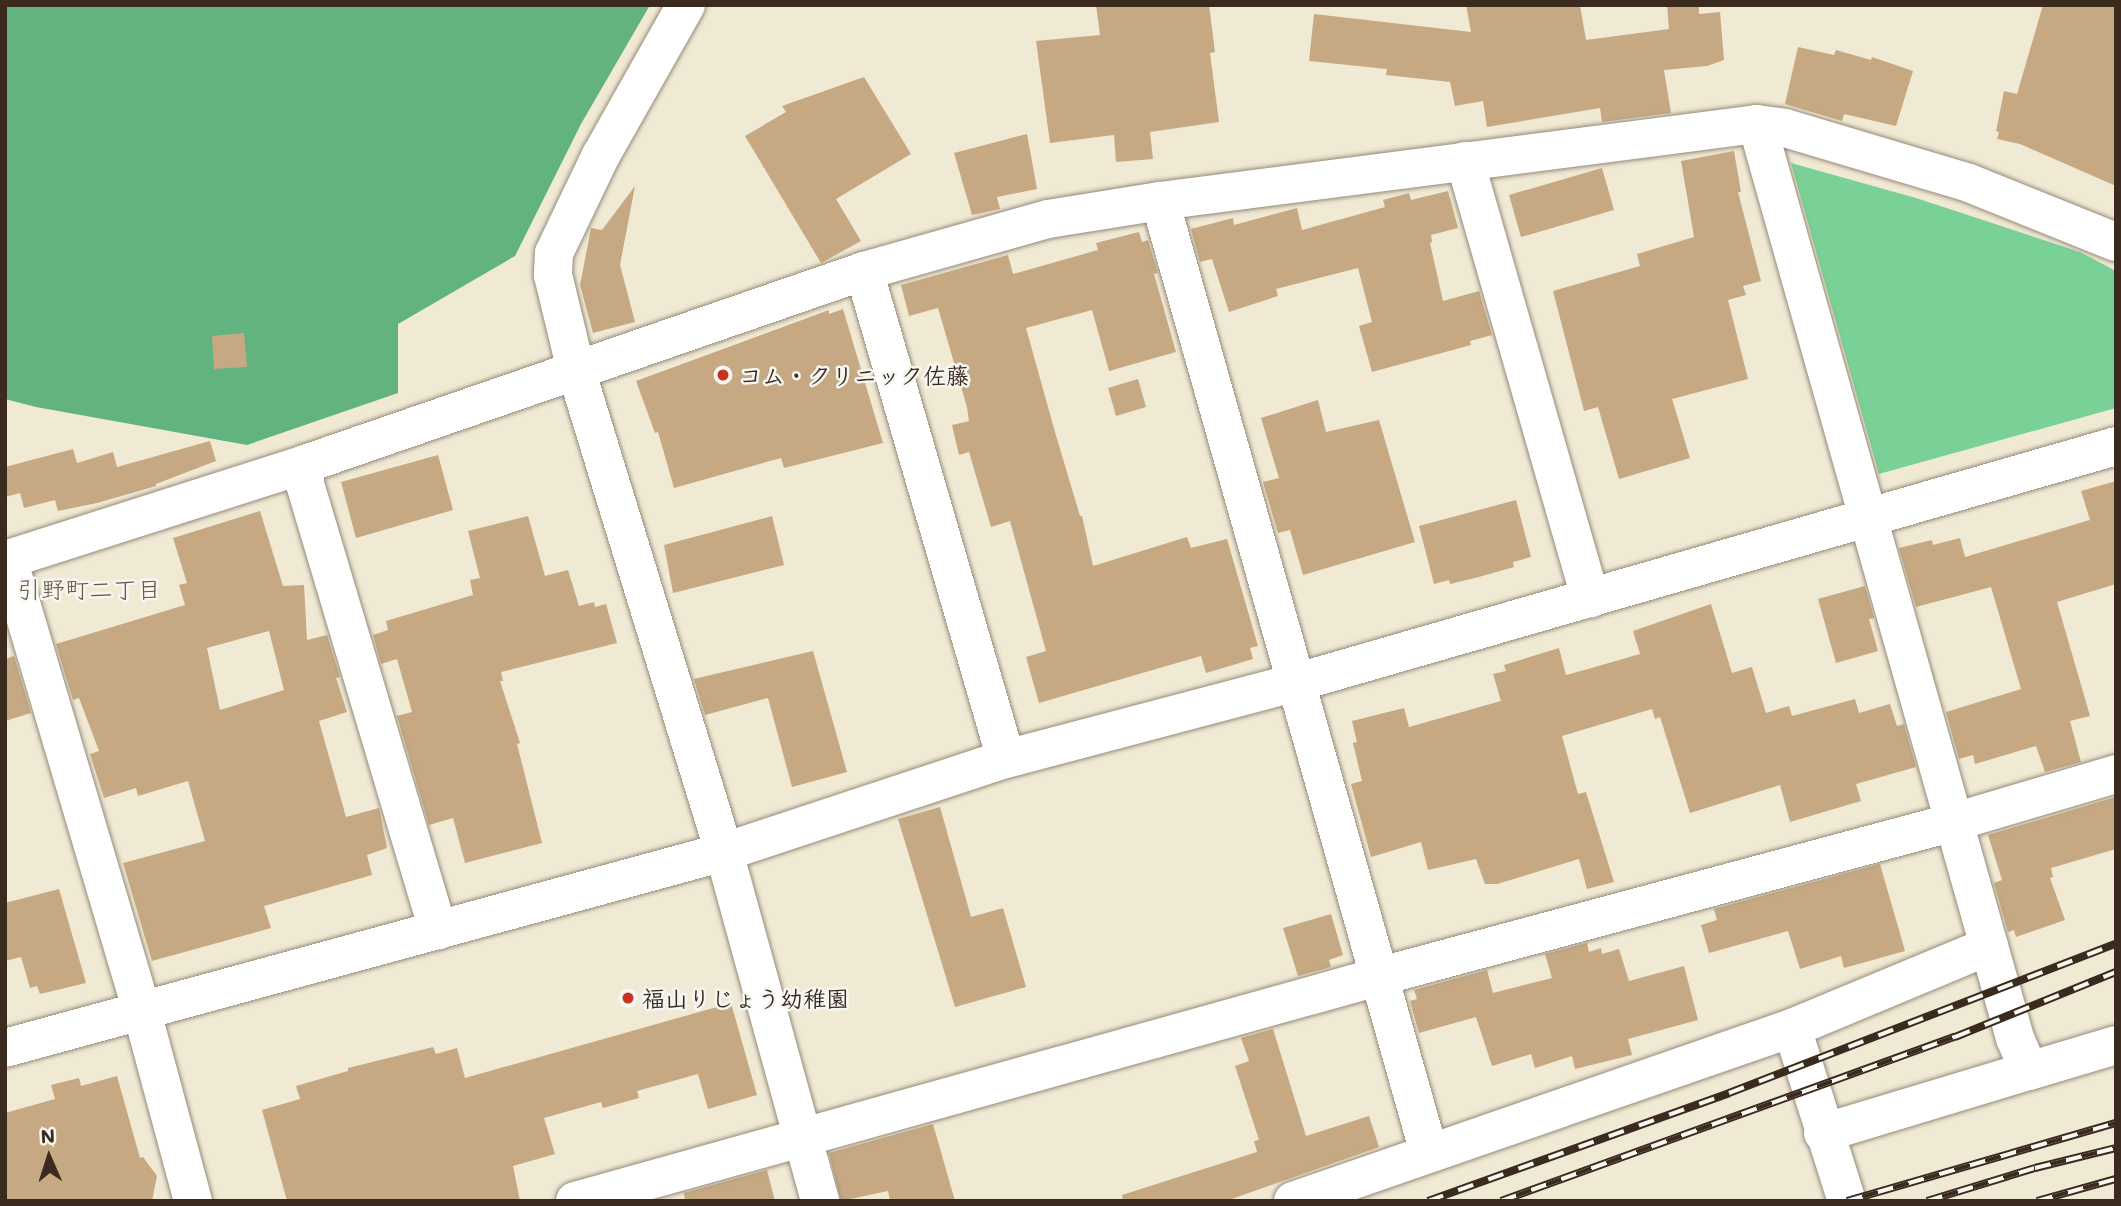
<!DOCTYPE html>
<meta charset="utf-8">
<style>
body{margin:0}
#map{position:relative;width:2121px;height:1206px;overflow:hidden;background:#f0e9d4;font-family:Mali,"Klee One",sans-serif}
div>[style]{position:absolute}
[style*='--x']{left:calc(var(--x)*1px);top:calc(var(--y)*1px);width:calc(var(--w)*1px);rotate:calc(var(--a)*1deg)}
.green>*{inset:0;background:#79d197}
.forest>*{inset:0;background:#62b380}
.building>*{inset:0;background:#c6a982}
.roads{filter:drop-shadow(0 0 2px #968a79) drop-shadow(0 0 2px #968a79)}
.street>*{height:38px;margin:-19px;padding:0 19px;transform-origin:19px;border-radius:19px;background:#fff}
.secondary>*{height:38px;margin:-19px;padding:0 19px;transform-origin:19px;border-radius:19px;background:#fff}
.rail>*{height:8px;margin-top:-4px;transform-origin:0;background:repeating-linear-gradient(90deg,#f6f6f2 0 16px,#3b2a1e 0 32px);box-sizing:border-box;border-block:2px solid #3b2a1e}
.dots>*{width:19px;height:19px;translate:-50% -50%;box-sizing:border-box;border:4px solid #f6f6f2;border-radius:50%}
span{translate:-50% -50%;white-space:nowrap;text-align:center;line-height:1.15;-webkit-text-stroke:5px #f6f6f2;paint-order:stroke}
.poi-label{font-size:23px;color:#3b2a1e;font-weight:700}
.left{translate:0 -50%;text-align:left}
.neighbourhood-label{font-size:24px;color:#6c5641}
.frame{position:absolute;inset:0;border:7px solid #3b2a1e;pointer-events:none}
.north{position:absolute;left:14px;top:1122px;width:70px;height:70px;-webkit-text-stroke:5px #f6f6f2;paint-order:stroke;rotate:357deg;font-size:19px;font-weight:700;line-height:28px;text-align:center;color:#3b2a1e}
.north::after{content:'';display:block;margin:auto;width:24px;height:32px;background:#3b2a1e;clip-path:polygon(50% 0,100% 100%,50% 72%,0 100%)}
</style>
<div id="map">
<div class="green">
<div style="clip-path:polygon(1791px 163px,1916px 198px,2080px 252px,2116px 271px,2116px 408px,1879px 474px)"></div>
</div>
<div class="forest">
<div style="clip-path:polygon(5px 5px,650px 5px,581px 124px,515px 256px,398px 324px,398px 393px,247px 445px,36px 407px,5px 399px)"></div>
</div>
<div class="building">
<div style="clip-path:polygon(1096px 5px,1209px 5px,1215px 52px,1210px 53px,1219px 122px,1150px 132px,1153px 159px,1116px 162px,1114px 135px,1050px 143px,1036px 41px,1100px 35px)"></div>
<div style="clip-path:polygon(1466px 5px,1580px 5px,1586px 40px,1669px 29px,1667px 5px,1699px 5px,1699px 14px,1720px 12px,1724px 60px,1707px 66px,1664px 70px,1671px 113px,1602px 122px,1600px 108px,1487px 127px,1483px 101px,1455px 106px,1450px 82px,1386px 75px,1387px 69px,1309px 61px,1314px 14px,1471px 32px)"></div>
<div style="clip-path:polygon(2043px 5px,2116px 5px,2116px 186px,2020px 144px,1997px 139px,1999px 132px,1996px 131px,2004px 91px,2017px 94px)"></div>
<div style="clip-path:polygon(1798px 47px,1834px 55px,1836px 50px,1871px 60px,1872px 57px,1913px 71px,1896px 126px,1844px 114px,1842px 121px,1785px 104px)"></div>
<div style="clip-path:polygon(864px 77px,911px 154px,836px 199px,861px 241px,821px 263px,745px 136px,786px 112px,782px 106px)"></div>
<div style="clip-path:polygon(1027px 134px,1037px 189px,997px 197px,1000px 209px,972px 215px,954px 153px)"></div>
<div style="clip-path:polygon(1734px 151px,1741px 192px,1738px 192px,1761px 281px,1743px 286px,1746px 295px,1728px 300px,1748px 379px,1672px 399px,1690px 458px,1619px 479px,1598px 407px,1584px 411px,1553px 291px,1640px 266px,1637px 254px,1694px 237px,1681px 161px)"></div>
<div style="clip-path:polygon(1602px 168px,1614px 210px,1521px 237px,1509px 195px)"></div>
<div style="clip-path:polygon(635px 186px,620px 265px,635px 322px,593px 333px,580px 285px,591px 228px,602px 230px)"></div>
<div style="clip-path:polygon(1448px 191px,1458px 228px,1431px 235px,1432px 242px,1430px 243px,1443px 301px,1479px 291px,1492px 335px,1470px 341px,1471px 345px,1372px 372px,1359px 326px,1372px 322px,1358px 268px,1276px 289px,1278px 296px,1229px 312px,1212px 259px,1200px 262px,1191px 229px,1233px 218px,1234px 225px,1297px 208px,1302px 230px,1385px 207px,1383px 200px,1409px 193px,1411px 200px)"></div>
<div style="clip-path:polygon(1139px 232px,1142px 242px,1148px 240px,1158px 273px,1154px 274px,1176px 352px,1109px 371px,1092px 310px,1026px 328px,1055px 432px,1080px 516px,1082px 516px,1093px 566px,1187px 537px,1191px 548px,1227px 539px,1258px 646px,1250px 648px,1253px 659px,1206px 673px,1201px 656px,1039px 703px,1026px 657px,1046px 651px,1010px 521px,991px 527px,969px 452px,959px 455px,952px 425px,969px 421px,967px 407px,938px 308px,909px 316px,901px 285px,1008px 255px,1013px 274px,1098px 250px,1096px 243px)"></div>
<div style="clip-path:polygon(843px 309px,883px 443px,784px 468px,781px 458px,674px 488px,658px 432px,655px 433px,636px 381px,829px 310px,829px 314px)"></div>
<div style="clip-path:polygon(244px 333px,247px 367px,214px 369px,212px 336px)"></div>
<div style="clip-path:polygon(1138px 379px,1146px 407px,1116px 416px,1108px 388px)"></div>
<div style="clip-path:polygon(1318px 400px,1326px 432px,1379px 420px,1415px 542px,1303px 575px,1290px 530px,1278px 533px,1263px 482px,1279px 478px,1261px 418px)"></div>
<div style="clip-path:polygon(210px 441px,216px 461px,156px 484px,156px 486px,97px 503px,58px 511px,55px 500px,24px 508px,20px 493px,5px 497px,5px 467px,73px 449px,77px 463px,113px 452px,117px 467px)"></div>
<div style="clip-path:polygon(438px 455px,453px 510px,356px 538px,341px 482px)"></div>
<div style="clip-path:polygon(2116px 481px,2116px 584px,2057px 602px,2090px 716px,2070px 721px,2081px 762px,2045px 772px,2036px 746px,1975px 764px,1973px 755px,1959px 759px,1946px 712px,2021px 689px,1991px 587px,1916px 607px,1899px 548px,1932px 540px,1933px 545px,1960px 538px,1965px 557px,2090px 520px,2081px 491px)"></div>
<div style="clip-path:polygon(1516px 500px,1531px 557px,1513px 562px,1514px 567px,1475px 578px,1450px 584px,1449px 580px,1434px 584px,1419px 526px)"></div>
<div style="clip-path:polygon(evenodd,260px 511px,283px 586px,304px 585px,307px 640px,327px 635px,340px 677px,336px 678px,347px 712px,319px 721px,346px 817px,379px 808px,387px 848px,367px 855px,372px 875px,264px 906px,271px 928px,152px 961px,123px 863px,205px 841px,188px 781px,138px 796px,136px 788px,104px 798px,90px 754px,99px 751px,79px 698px,73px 700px,56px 644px,185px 605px,179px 585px,187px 583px,173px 538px,260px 511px,269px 631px,284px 690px,220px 710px,207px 648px,269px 631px)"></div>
<div style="clip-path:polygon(528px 516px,545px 576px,568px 570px,579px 606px,594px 602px,595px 607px,606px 604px,617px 643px,501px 672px,503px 681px,500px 681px,520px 743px,517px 744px,542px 843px,465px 863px,453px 818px,429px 825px,397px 716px,412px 712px,397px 659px,381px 664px,373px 635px,388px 630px,386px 621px,473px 595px,470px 580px,480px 578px,468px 531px)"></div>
<div style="clip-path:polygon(772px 516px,784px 565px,673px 593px,664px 545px)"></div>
<div style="clip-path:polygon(1865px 586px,1874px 618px,1869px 619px,1878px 651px,1836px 663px,1818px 599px)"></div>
<div style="clip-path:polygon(1711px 604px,1732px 673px,1752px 667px,1766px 713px,1789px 706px,1792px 716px,1855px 699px,1859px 713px,1890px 704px,1897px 726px,1904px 724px,1916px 767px,1856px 784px,1861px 801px,1790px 822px,1780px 785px,1690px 813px,1660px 717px,1655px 719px,1652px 709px,1562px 736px,1578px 794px,1586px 792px,1614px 882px,1587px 889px,1579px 859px,1497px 884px,1485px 884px,1476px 859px,1428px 870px,1421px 842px,1371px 857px,1351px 784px,1362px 781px,1353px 743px,1357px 742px,1352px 721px,1404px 708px,1409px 727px,1501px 701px,1493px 674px,1506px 671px,1504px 665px,1559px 648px,1566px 675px,1588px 669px,1640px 654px,1633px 631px)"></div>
<div style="clip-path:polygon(813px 651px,847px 772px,792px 787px,768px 698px,705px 715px,694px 679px)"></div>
<div style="clip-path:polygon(14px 656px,31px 713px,5px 721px,5px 659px)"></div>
<div style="clip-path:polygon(2116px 797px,2116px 849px,2051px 868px,2053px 877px,2050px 878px,2065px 920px,2016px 937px,2014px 930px,2008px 932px,1994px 883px,2002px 880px,1988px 835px)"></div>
<div style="clip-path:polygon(940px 807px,971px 917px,1003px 908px,1026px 987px,955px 1007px,898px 819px)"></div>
<div style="clip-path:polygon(1880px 864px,1905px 951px,1844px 968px,1841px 956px,1800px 969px,1788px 931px,1709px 953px,1701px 925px,1717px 920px,1714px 909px)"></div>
<div style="clip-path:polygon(59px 889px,86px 983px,40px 994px,37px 986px,30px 988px,21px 957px,5px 961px,5px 903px)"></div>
<div style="clip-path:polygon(1331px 914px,1343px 955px,1329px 960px,1331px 967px,1298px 976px,1283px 928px)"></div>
<div style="clip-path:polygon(1587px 943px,1589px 952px,1601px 948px,1602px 954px,1619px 949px,1629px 981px,1684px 966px,1698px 1020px,1628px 1039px,1632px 1055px,1575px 1069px,1572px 1056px,1535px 1068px,1531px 1054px,1492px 1066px,1476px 1017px,1419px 1033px,1410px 1001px,1417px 999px,1414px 990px,1487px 970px,1493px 993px,1552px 978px,1545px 954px)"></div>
<div style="clip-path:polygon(731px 1003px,757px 1095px,708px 1109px,698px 1074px,637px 1091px,639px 1098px,603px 1108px,601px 1102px,544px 1118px,555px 1154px,513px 1166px,520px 1201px,287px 1201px,262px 1110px,300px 1099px,296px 1086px,348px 1071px,348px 1068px,433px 1047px,436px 1054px,457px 1048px,465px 1078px)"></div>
<div style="clip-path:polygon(1273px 1029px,1306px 1136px,1369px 1116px,1379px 1147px,1226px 1201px,1123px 1201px,1122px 1195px,1257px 1152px,1254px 1141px,1259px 1140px,1235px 1066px,1249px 1061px,1241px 1038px)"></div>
<div style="clip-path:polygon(117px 1076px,140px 1158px,143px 1157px,157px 1176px,152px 1201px,5px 1201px,5px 1113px,55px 1099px,51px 1085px,79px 1078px,81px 1086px)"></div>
<div style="clip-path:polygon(933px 1124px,955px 1201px,890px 1201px,888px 1191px,841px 1201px,829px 1153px)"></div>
<div style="clip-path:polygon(767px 1170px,775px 1201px,685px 1201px,684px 1193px)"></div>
</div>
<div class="roads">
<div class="street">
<div style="--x:1757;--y:124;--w:854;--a:74.24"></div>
<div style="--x:1989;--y:946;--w:213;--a:157.4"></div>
<div style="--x:1465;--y:161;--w:455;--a:74"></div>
<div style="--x:1160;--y:201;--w:989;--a:74.22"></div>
<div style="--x:864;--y:271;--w:508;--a:73.78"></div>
<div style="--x:305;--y:464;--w:20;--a:90"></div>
<div style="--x:305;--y:484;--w:466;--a:73.4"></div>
<div style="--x:8;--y:559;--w:472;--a:73.5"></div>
<div style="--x:142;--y:1012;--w:196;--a:74.9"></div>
<div style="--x:5;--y:560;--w:315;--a:-17.7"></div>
<div style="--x:305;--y:464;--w:591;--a:-19.05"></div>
<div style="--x:864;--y:271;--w:191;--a:-15.8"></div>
<div style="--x:1048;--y:219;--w:113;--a:-9.1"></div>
<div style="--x:1160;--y:201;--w:602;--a:-7.35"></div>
<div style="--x:1757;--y:124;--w:28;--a:8"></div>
<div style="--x:1785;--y:128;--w:192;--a:16.6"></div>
<div style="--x:1969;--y:183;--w:158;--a:21.9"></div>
<div style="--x:724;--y:852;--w:362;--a:74.6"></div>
<div style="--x:2029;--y:1071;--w:91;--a:-16.6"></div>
<div style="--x:1823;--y:1133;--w:215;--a:-16.8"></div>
<div style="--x:2029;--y:1071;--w:36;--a:-113"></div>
<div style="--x:2015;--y:1038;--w:96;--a:-105.8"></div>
<div style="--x:575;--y:1201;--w:837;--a:-15.6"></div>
<div style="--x:1381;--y:976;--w:593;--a:-15.04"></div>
<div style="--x:1954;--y:822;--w:169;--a:-16.5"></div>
<div style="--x:1293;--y:1201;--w:528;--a:-19.12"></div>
<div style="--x:1792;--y:1028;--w:182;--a:72.4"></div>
</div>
<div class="secondary">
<div style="--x:686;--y:5;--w:172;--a:119.5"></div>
<div style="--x:601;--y:155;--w:109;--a:115.6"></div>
<div style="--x:554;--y:253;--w:22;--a:93"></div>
<div style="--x:553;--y:275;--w:98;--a:76.4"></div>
<div style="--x:576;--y:370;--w:504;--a:72.93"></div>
<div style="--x:5;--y:1048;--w:745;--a:-15.25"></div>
<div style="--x:724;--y:852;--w:297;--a:-18.3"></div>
<div style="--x:1006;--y:759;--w:302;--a:-14.8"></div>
<div style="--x:1298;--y:682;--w:851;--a:-16.09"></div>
</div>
</div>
<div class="rail">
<div style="--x:1428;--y:1201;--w:320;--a:-19.7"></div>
<div style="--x:1729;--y:1093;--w:415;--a:-21.1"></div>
<div style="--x:1501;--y:1201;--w:483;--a:-19.9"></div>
<div style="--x:1955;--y:1037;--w:174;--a:-22"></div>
<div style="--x:1847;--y:1201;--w:280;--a:-16.2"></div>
<div style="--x:1927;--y:1201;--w:113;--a:-17"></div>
<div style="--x:2035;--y:1168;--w:83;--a:-13.9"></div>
<div style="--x:2037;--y:1201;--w:82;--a:-15.6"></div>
</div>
<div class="dots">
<div style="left:723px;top:375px;background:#c8321e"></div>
<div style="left:628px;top:998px;background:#c8321e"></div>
</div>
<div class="poi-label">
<span class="left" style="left:739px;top:375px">コム・クリニック佐藤</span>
<span class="left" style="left:642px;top:998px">福山りじょう幼稚園</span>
</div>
<div class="neighbourhood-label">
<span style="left:89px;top:589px">引野町二丁目</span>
</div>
<div class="frame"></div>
<div class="north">N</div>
</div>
